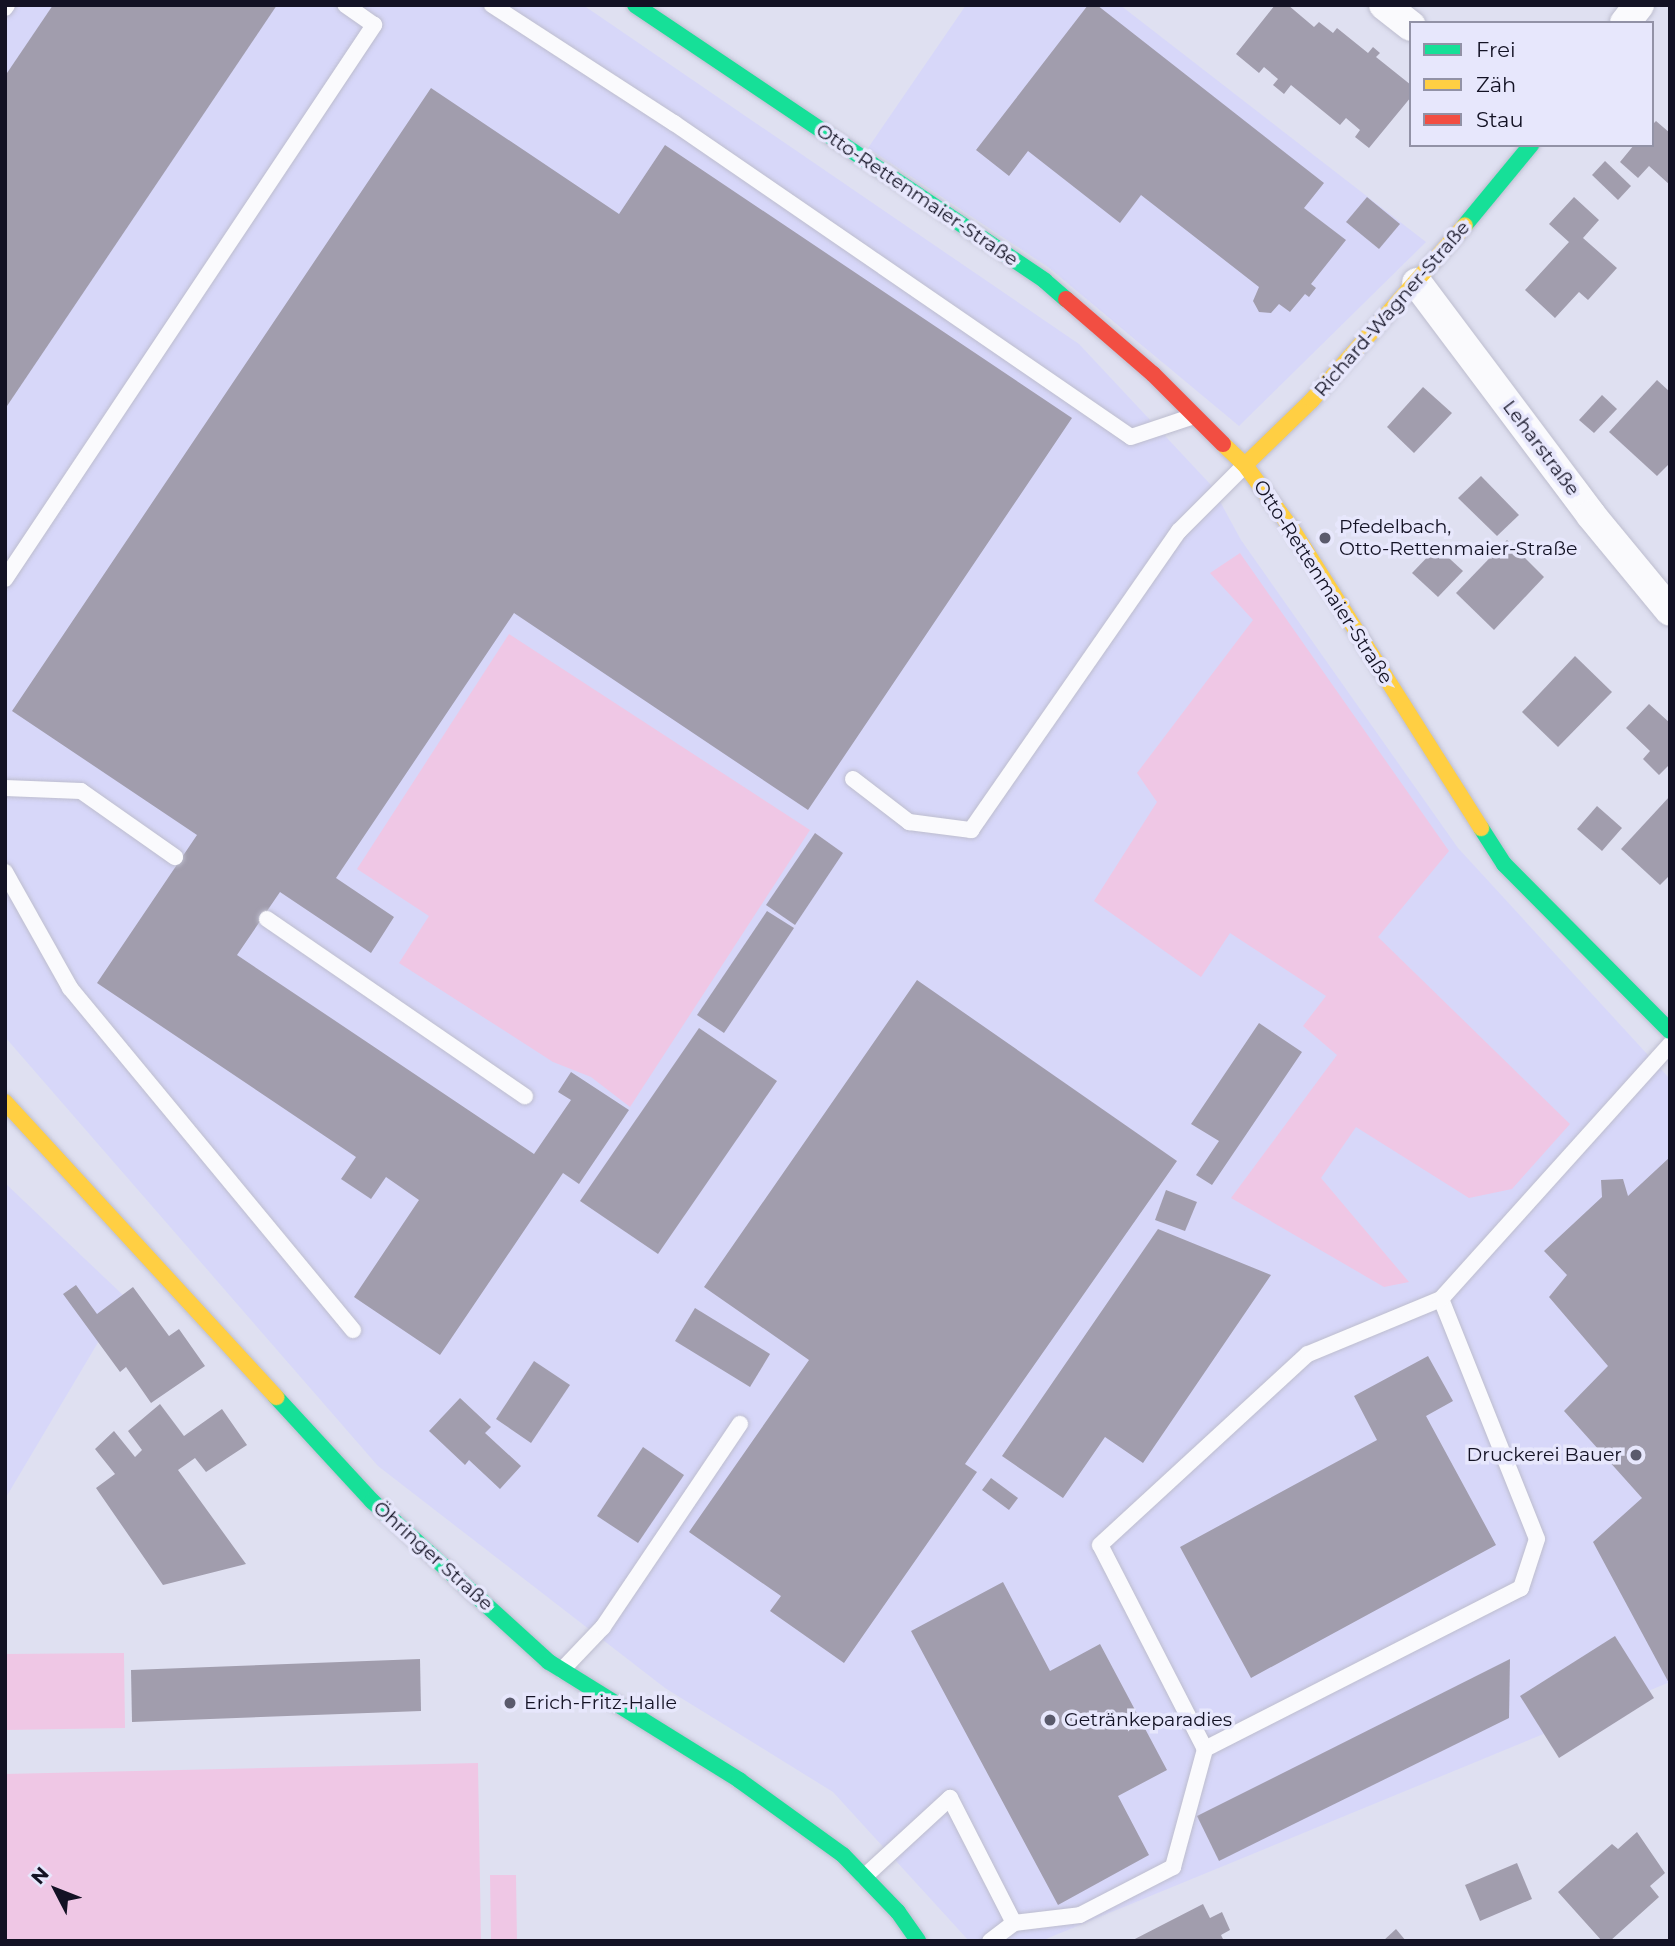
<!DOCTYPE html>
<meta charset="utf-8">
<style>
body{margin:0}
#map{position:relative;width:1675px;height:1946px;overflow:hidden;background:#dfe0f1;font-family:Montserrat,sans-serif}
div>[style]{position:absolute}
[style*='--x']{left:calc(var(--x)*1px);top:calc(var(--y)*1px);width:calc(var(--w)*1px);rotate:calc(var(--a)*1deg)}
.built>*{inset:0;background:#d7d7f9}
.green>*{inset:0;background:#efc7e5}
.building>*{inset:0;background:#a19dad}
.roads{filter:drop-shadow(0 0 2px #bdbdce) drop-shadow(0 0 2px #bdbdce)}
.lane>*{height:16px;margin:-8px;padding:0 8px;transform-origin:8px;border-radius:8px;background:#fafafd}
.street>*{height:30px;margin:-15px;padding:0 15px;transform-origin:15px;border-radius:15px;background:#fafafd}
.fast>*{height:16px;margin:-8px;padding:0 8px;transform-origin:8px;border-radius:8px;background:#16e098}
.slow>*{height:16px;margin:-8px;padding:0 8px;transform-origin:8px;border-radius:8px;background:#ffcf43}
.jam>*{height:16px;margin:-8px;padding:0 8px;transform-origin:8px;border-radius:8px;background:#f24e42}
.dots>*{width:19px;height:19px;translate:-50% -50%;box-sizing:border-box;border:4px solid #e7e7fc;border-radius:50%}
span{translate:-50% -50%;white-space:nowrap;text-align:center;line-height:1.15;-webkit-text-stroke:7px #e7e7fc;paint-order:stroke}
.street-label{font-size:19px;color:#131224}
.poi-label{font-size:19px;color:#131224}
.left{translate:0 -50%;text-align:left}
.right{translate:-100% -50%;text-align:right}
.frame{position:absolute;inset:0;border:7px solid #131224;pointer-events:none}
.legend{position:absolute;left:1409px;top:21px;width:245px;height:126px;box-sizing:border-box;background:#e7e7fc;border:2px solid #9292a6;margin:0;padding:9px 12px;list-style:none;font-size:21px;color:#131224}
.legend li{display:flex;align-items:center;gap:14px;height:35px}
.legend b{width:35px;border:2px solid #9292a6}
.north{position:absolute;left:21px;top:1855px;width:70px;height:70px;-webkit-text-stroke:5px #e7e7fc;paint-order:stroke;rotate:312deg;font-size:19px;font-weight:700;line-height:28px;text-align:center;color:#131224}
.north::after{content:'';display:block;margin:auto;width:24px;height:32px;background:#131224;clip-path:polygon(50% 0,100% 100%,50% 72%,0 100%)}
</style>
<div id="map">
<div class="built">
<div style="clip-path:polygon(5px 5px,583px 5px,1079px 344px,1211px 485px,1241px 540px,1458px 848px,1670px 1079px,1670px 1682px,1041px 1941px,969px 1941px,833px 1792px,665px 1688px,378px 1466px,5px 1037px)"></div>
<div style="clip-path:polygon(966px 5px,1120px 5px,1426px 242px,1239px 426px,1048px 267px,868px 148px)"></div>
<div style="clip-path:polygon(5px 1183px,125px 1297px,5px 1499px)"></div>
</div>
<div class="green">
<div style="clip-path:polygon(1240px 553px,1449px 851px,1378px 937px,1570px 1124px,1512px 1189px,1469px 1198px,1356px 1127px,1321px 1178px,1409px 1282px,1384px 1287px,1231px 1198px,1337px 1055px,1303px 1026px,1326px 996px,1230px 933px,1201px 977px,1094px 901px,1157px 802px,1137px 773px,1253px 620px,1210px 573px)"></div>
<div style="clip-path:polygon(509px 634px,810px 830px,630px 1107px,591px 1077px,553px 1062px,399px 963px,429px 916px,357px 869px)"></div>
<div style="clip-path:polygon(124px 1653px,125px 1728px,5px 1730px,5px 1654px)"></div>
<div style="clip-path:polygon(478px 1763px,481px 1941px,5px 1941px,5px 1774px)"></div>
<div style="clip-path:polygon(490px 1875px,516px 1875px,517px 1941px,491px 1941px)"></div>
</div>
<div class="building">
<div style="clip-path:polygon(53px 5px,277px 5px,5px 409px,5px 76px)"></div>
<div style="clip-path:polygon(1088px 5px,1097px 5px,1324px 183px,1304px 208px,1346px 240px,1311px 284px,1316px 288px,1309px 297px,1305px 294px,1290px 312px,1279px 304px,1271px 313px,1259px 312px,1253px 301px,1259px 287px,1141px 195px,1120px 223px,1028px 151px,1009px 176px,976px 150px)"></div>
<div style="clip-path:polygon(1275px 5px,1288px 5px,1314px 27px,1319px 22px,1333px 33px,1337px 28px,1368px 53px,1373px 47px,1380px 53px,1376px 57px,1411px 85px,1411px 97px,1369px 148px,1355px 137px,1360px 130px,1346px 118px,1340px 125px,1291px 85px,1284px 94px,1273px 85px,1278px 79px,1264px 67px,1259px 73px,1236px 54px)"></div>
<div style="clip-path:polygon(431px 88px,619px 214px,665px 145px,1072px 418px,808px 810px,514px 613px,336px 878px,394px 917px,371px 953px,280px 892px,237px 955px,534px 1154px,571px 1100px,558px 1092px,571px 1072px,629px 1110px,579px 1184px,563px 1173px,440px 1355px,354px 1297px,419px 1200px,386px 1177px,371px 1199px,341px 1179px,356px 1157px,97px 983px,197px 835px,12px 711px)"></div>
<div style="clip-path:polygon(1656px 121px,1670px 133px,1670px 185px,1649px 166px,1638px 178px,1620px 162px,1634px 145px,1652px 145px,1652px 125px)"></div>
<div style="clip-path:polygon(1605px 161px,1631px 186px,1618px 200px,1592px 175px)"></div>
<div style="clip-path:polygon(1367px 197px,1400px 224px,1379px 249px,1346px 222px)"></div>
<div style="clip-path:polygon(1574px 197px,1599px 220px,1583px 238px,1617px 268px,1588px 300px,1579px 292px,1555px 318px,1525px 290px,1569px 242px,1549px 224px)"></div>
<div style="clip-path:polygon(1657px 380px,1670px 392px,1670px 463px,1657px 476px,1609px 432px)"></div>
<div style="clip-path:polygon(1423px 387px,1452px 413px,1414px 453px,1387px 427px)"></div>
<div style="clip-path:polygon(1602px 395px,1617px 409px,1594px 433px,1579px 420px)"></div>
<div style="clip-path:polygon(1481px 476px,1519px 515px,1497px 536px,1458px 498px)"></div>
<div style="clip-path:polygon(1507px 540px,1544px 577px,1494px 630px,1456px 593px)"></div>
<div style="clip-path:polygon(1437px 547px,1463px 571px,1438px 597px,1412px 573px)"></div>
<div style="clip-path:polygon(1575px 656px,1612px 692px,1558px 747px,1522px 712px)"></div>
<div style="clip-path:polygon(1649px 704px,1670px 723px,1670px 764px,1659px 775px,1643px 759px,1650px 751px,1626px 728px)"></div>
<div style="clip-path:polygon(1670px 796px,1670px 875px,1660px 885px,1621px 849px)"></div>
<div style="clip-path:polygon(1597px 806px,1622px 828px,1602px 851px,1577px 829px)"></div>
<div style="clip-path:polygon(815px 833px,843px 853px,795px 925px,766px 905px)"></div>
<div style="clip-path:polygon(767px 911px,794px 928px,724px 1033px,697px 1015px)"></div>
<div style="clip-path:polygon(917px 980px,1177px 1161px,965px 1464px,977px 1472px,844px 1663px,770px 1611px,781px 1596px,689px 1532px,809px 1360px,704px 1287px)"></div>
<div style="clip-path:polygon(1259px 1023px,1302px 1052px,1212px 1185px,1196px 1175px,1219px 1141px,1191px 1124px)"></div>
<div style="clip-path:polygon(699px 1028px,777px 1081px,658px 1254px,580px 1201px)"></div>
<div style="clip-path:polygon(1670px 1157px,1670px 1685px,1593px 1542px,1642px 1498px,1564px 1411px,1608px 1366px,1549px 1297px,1567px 1275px,1544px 1251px,1602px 1197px,1601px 1180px,1623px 1179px,1628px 1196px)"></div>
<div style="clip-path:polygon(1166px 1190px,1197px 1202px,1185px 1231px,1155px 1220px)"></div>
<div style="clip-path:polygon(1158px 1229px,1271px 1275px,1143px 1463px,1105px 1437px,1063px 1498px,1002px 1456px)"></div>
<div style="clip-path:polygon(76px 1285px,97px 1314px,133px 1287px,169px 1336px,179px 1329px,205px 1366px,151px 1403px,126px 1367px,120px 1372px,63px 1294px)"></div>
<div style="clip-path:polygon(695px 1308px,770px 1354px,750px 1387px,675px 1341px)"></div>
<div style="clip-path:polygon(1428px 1356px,1453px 1401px,1426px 1416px,1496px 1545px,1251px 1678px,1180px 1547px,1377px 1440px,1354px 1396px)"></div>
<div style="clip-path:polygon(534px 1361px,570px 1385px,531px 1443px,496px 1419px)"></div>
<div style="clip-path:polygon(460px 1398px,491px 1427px,485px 1433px,521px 1466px,500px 1489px,469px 1460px,465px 1465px,429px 1431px)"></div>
<div style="clip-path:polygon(160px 1404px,184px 1436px,222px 1409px,247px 1445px,206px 1472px,195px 1458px,178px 1470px,246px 1564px,163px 1585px,96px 1488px,115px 1474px,95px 1449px,114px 1431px,135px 1457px,142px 1450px,128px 1431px)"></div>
<div style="clip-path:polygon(643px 1447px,684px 1475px,638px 1543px,597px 1516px)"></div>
<div style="clip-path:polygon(991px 1478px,1018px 1498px,1009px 1510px,982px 1490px)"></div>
<div style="clip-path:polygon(1003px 1582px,1050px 1671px,1100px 1644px,1167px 1770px,1118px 1796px,1149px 1855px,1058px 1905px,911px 1631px)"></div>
<div style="clip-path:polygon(1615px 1636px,1654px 1698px,1559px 1758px,1520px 1696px)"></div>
<div style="clip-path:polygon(420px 1659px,421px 1711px,132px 1722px,131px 1670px)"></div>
<div style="clip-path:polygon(1510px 1659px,1509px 1718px,1219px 1861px,1197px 1816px)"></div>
<div style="clip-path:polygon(1637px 1832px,1665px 1873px,1650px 1886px,1659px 1897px,1610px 1941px,1602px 1941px,1558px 1892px,1612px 1844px,1618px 1849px)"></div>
<div style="clip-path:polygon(1517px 1863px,1532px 1899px,1480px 1921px,1465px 1885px)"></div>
<div style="clip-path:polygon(1203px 1904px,1210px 1918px,1222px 1912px,1230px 1930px,1221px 1935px,1224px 1941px,1131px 1941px)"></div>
<div style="clip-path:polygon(1396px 1929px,1406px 1941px,1383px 1941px)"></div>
</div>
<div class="roads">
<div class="lane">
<div style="--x:492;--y:5;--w:217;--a:33"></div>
<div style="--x:674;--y:123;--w:554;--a:34.49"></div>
<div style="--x:1131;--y:437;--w:66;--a:-18.4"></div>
<div style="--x:5;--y:8;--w:4;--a:-56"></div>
<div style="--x:5;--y:579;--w:666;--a:-56.33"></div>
<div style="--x:374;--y:25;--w:35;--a:-145"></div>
<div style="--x:853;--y:779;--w:71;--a:37.5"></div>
<div style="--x:909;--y:822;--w:63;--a:7.4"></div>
<div style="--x:971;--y:830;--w:364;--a:-55.2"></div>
<div style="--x:1179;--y:531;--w:93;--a:-45"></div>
<div style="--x:5;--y:788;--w:76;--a:2.3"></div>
<div style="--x:81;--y:791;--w:115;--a:35.1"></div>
<div style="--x:5;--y:872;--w:133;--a:60.7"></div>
<div style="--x:70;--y:988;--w:444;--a:50.4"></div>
<div style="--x:267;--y:919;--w:313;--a:34.5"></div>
<div style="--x:1441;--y:1299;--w:258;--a:68.2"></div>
<div style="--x:1537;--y:1539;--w:52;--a:108.1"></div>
<div style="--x:1521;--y:1588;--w:355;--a:153"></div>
<div style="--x:1205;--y:1749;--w:229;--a:-117.2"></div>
<div style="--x:1100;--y:1545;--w:282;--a:-42.6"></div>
<div style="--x:1308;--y:1354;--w:144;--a:-22.5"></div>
<div style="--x:1441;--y:1299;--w:342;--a:-48"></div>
<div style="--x:562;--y:1670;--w:59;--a:-46.4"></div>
<div style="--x:603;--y:1627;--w:245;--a:-56"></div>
<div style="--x:864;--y:1877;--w:117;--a:-42.6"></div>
<div style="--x:950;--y:1798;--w:140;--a:62.9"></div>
<div style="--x:1014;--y:1923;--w:30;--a:143"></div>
<div style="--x:1014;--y:1923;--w:66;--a:-6.9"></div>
<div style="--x:1080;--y:1915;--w:105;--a:-27.3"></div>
<div style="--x:1173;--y:1867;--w:122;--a:-74.8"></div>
</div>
<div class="street">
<div style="--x:1384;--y:5;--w:34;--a:38"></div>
<div style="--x:1625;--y:23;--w:23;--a:-52"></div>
<div style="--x:1417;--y:283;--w:290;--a:53.1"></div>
<div style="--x:1591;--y:515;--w:124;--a:50.5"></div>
</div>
<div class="fast">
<div style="--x:635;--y:5;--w:494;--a:33.9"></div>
<div style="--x:1045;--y:281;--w:28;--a:41"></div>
<div style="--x:1465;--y:225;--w:104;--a:-50.5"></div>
<div style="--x:1481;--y:828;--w:43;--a:57.4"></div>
<div style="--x:1504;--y:864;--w:235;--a:45.2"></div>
<div style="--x:276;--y:1397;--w:142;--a:47.3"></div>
<div style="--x:372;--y:1501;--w:239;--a:42.3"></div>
<div style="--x:549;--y:1662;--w:224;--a:31.8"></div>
<div style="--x:739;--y:1780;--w:128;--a:35.8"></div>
<div style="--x:843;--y:1855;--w:79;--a:46"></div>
<div style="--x:898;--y:1912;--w:35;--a:55"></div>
</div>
<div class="slow">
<div style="--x:1223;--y:444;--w:30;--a:44"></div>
<div style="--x:1245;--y:465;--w:79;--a:53.7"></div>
<div style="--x:1292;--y:529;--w:354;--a:57.7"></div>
<div style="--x:1245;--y:465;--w:93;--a:-44.1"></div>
<div style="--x:1312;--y:400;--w:232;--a:-48.8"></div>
<div style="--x:5;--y:1102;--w:401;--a:47.4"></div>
</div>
<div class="jam">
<div style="--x:1066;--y:299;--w:115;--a:40.8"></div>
<div style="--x:1153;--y:374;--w:99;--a:45"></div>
</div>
</div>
<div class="dots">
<div style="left:1325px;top:538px;background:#5a5a6c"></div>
<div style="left:1636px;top:1455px;background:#5a5a6c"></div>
<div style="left:510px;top:1703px;background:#5a5a6c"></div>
<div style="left:1050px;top:1720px;background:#5a5a6c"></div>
</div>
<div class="street-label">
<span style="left:917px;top:195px;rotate:34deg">Otto-Rettenmaier-Straße</span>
<span style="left:1392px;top:309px;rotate:-49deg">Richard-Wagner-Straße</span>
<span style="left:1541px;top:448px;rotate:53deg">Leharstraße</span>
<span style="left:1323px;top:582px;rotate:57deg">Otto-Rettenmaier-Straße</span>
<span style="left:433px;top:1556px;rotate:42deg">Öhringer Straße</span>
</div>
<div class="poi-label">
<span class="left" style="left:1339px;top:538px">Pfedelbach,<br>Otto-Rettenmaier-Straße</span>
<span class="right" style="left:1622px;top:1455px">Druckerei Bauer</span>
<span class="left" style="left:524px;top:1703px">Erich-Fritz-Halle</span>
<span class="left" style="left:1064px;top:1720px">Getränkeparadies</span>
</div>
<div class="frame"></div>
<ul class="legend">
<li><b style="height:9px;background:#16e098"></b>Frei</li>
<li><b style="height:9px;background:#ffcf43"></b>Zäh</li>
<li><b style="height:9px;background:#f24e42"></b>Stau</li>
</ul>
<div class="north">N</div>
</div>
